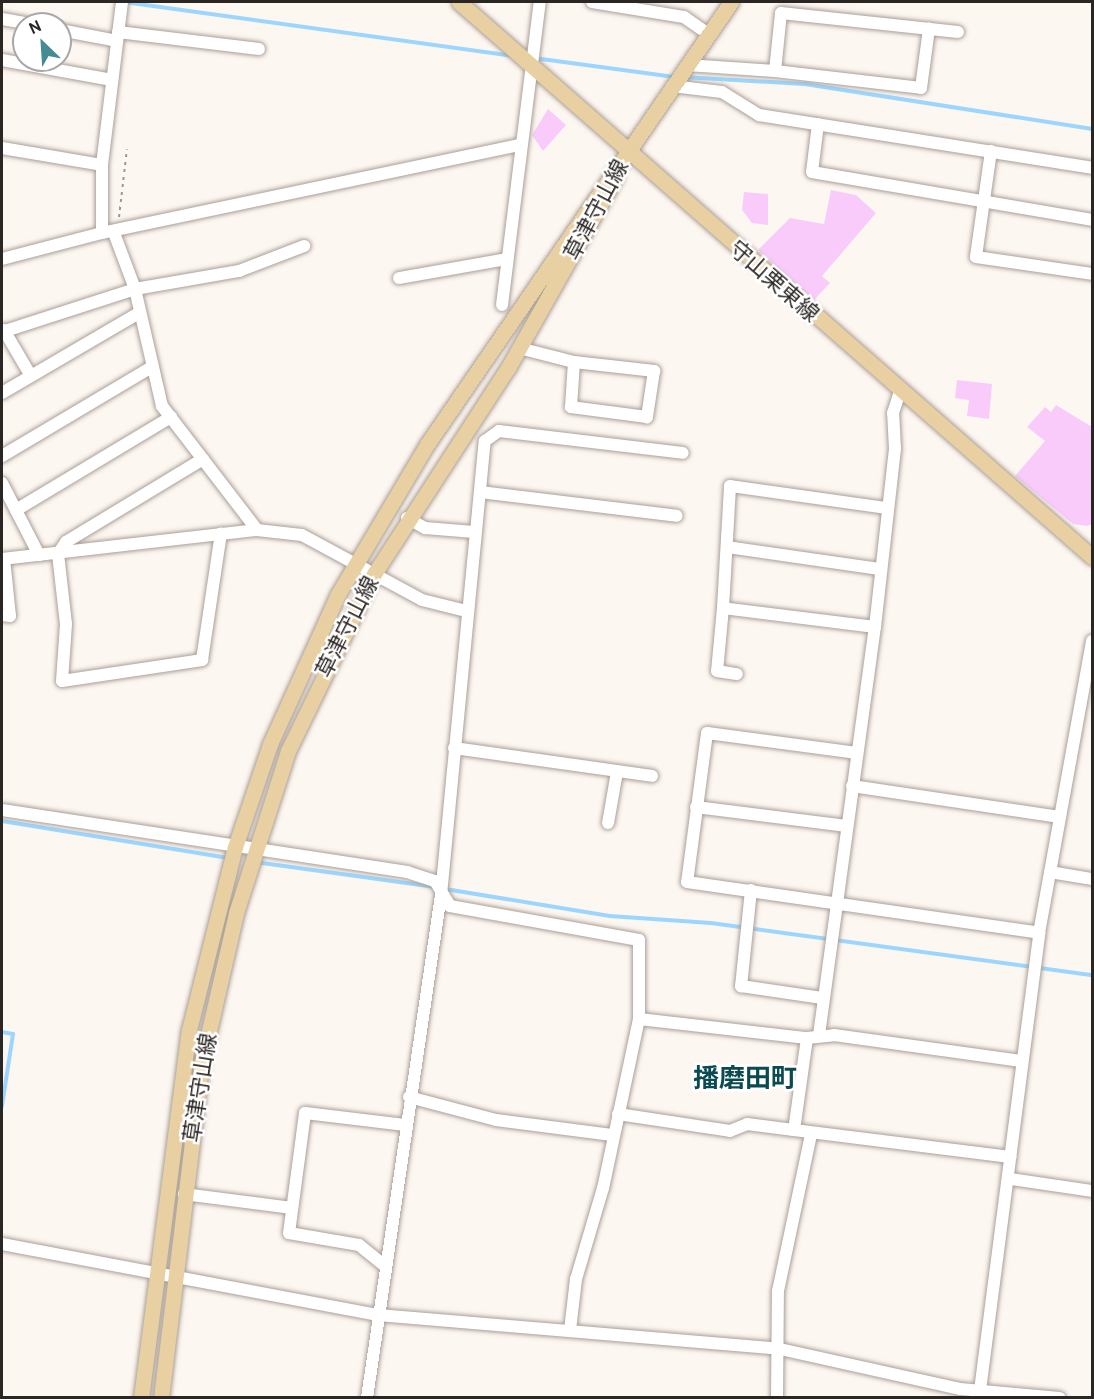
<!DOCTYPE html>
<meta charset="utf-8">
<style>
body{margin:0}
#map{position:relative;width:1094px;height:1399px;overflow:hidden;background:#fdf7f1;font-family:Cabin,"Noto Sans JP",sans-serif}
div>[style]{position:absolute}
[style*='--x']{left:calc(var(--x)*1px);top:calc(var(--y)*1px);width:calc(var(--w)*1px);rotate:calc(var(--a)*1deg)}
.stream>*{height:4px;margin:-2px;padding:0 2px;transform-origin:2px;border-radius:2px;background:#9cd6fe}
.building>*{inset:0;background:#f9cbfb}
.path>*{height:2px;margin-top:-1px;transform-origin:0;background:repeating-linear-gradient(90deg,#9c9792 0 3px,transparent 0 7.5px)}
.roads{filter:drop-shadow(0 0 2px #a99f97) drop-shadow(0 0 2px #a99f97)}
.minor>*{height:12px;margin:-6px;padding:0 6px;transform-origin:6px;border-radius:6px;background:#fff}
.major>*{height:15px;margin:-7.5px;padding:0 7.5px;transform-origin:7.5px;border-radius:7.5px;background:#e8d0a3}
span{translate:-50% -50%;white-space:nowrap;text-align:center;line-height:1.15;-webkit-text-stroke:5px #fff;paint-order:stroke}
.street-label{font-size:22px;color:#2a2623}
.quarter-label{font-size:26px;color:#0c4a52;font-weight:700}
.frame{position:absolute;inset:0;border:3px solid #2a2623;pointer-events:none}
.north{position:absolute;left:12px;top:12px;width:60px;height:60px;box-sizing:border-box;background:#fff;border:2px solid #aaa8a7;border-radius:50%;rotate:335deg;font-size:16px;font-weight:700;line-height:24px;text-align:center;color:#2a2623}
.north::after{content:'';display:block;margin:auto;width:21px;height:27px;background:#458b96;clip-path:polygon(50% 0,100% 100%,50% 72%,0 100%)}
</style>
<div id="map">
<div class="stream">
<div style="--x:124;--y:2;--w:392;--a:7.9"></div>
<div style="--x:534;--y:58;--w:142;--a:7.7"></div>
<div style="--x:683;--y:77;--w:122;--a:3.3"></div>
<div style="--x:805;--y:84;--w:291;--a:8.9"></div>
<div style="--x:2;--y:821;--w:228;--a:9.3"></div>
<div style="--x:255;--y:862;--w:182;--a:7.9"></div>
<div style="--x:445;--y:889;--w:167;--a:9.3"></div>
<div style="--x:610;--y:916;--w:101;--a:4"></div>
<div style="--x:711;--y:923;--w:385;--a:7.8"></div>
<div style="--x:2;--y:1032;--w:11;--a:10"></div>
<div style="--x:13;--y:1034;--w:73;--a:98.7"></div>
</div>
<div class="building">
<div style="clip-path:polygon(548px 109px,566px 125px,543px 151px,532px 135px)"></div>
<div style="clip-path:polygon(831px 190px,856px 195px,876px 213px,822px 276px,830px 283px,814px 300px,758px 250px,790px 218px,824px 224px)"></div>
<div style="clip-path:polygon(744px 192px,768px 194px,768px 225px,752px 223px,742px 210px)"></div>
<div style="clip-path:polygon(957px 380px,992px 384px,989px 419px,967px 416px,969px 400px,955px 398px)"></div>
<div style="clip-path:polygon(1056px 405px,1092px 427px,1092px 524px,1087px 526px,1073px 524px,1015px 476px,1045px 441px,1027px 427px,1045px 407px,1051px 412px)"></div>
</div>
<div class="path">
<div style="--x:119;--y:217;--w:68;--a:-83.3"></div>
</div>
<div class="roads">
<div class="minor">
<div style="--x:592;--y:2;--w:93;--a:9.3"></div>
<div style="--x:684;--y:17;--w:29;--a:35"></div>
<div style="--x:2;--y:19;--w:27;--a:10"></div>
<div style="--x:60;--y:30;--w:58;--a:10.9"></div>
<div style="--x:118;--y:32;--w:142;--a:6.9"></div>
<div style="--x:2;--y:60;--w:112;--a:10.3"></div>
<div style="--x:687;--y:65;--w:88;--a:3.9"></div>
<div style="--x:775;--y:71;--w:58;--a:-84.1"></div>
<div style="--x:781;--y:13;--w:178;--a:6.1"></div>
<div style="--x:775;--y:71;--w:147;--a:6.6"></div>
<div style="--x:921;--y:88;--w:60;--a:-82.3"></div>
<div style="--x:672;--y:86;--w:50;--a:6.8"></div>
<div style="--x:722;--y:92;--w:44;--a:31.9"></div>
<div style="--x:759;--y:115;--w:337;--a:9"></div>
<div style="--x:818;--y:124;--w:48;--a:97.1"></div>
<div style="--x:812;--y:172;--w:284;--a:9.7"></div>
<div style="--x:2;--y:148;--w:101;--a:9.6"></div>
<div style="--x:991;--y:151;--w:107;--a:98.1"></div>
<div style="--x:976;--y:257;--w:117;--a:8.3"></div>
<div style="--x:102;--y:233;--w:68;--a:-90"></div>
<div style="--x:102;--y:165;--w:164;--a:-83"></div>
<div style="--x:114;--y:233;--w:60;--a:69.4"></div>
<div style="--x:135;--y:289;--w:120;--a:77"></div>
<div style="--x:162;--y:406;--w:156;--a:52.5"></div>
<div style="--x:2;--y:259;--w:103;--a:-14.6"></div>
<div style="--x:102;--y:233;--w:427;--a:-11.9"></div>
<div style="--x:399;--y:278;--w:110;--a:-10"></div>
<div style="--x:502;--y:305;--w:305;--a:-82.9"></div>
<div style="--x:4;--y:330;--w:53;--a:59.6"></div>
<div style="--x:2;--y:332;--w:140;--a:-17.9"></div>
<div style="--x:135;--y:289;--w:106;--a:-9.8"></div>
<div style="--x:239;--y:271;--w:70;--a:-21"></div>
<div style="--x:519;--y:348;--w:57;--a:14.3"></div>
<div style="--x:574;--y:362;--w:81;--a:6.4"></div>
<div style="--x:654;--y:371;--w:47;--a:98.7"></div>
<div style="--x:647;--y:417;--w:77;--a:-172.5"></div>
<div style="--x:571;--y:407;--w:45;--a:-86.2"></div>
<div style="--x:2;--y:393;--w:159;--a:-30.3"></div>
<div style="--x:2;--y:456;--w:172;--a:-30.7"></div>
<div style="--x:203;--y:459;--w:160;--a:148.8"></div>
<div style="--x:66;--y:542;--w:14;--a:124"></div>
<div style="--x:58;--y:554;--w:70;--a:83.5"></div>
<div style="--x:66;--y:624;--w:57;--a:94"></div>
<div style="--x:62;--y:681;--w:142;--a:-8.5"></div>
<div style="--x:202;--y:660;--w:128;--a:-81.5"></div>
<div style="--x:2;--y:483;--w:81;--a:62.8"></div>
<div style="--x:480;--y:492;--w:198;--a:6.9"></div>
<div style="--x:16;--y:510;--w:181;--a:-31"></div>
<div style="--x:407;--y:518;--w:21;--a:29"></div>
<div style="--x:425;--y:528;--w:49;--a:4.7"></div>
<div style="--x:727;--y:547;--w:155;--a:8.2"></div>
<div style="--x:2;--y:559;--w:257;--a:-6.5"></div>
<div style="--x:257;--y:530;--w:45;--a:6.3"></div>
<div style="--x:302;--y:535;--w:136;--a:28.4"></div>
<div style="--x:422;--y:600;--w:45;--a:14"></div>
<div style="--x:723;--y:608;--w:63;--a:95.4"></div>
<div style="--x:717;--y:671;--w:20;--a:9"></div>
<div style="--x:2;--y:615;--w:8;--a:7"></div>
<div style="--x:10;--y:616;--w:57;--a:-96"></div>
<div style="--x:875;--y:627;--w:153;--a:-172.9"></div>
<div style="--x:723;--y:608;--w:122;--a:-86.7"></div>
<div style="--x:730;--y:486;--w:158;--a:8"></div>
<div style="--x:454;--y:748;--w:200;--a:8"></div>
<div style="--x:857;--y:753;--w:151;--a:-172.4"></div>
<div style="--x:707;--y:733;--w:150;--a:97.6"></div>
<div style="--x:687;--y:882;--w:356;--a:8.2"></div>
<div style="--x:852;--y:786;--w:210;--a:8.5"></div>
<div style="--x:696;--y:807;--w:152;--a:7.2"></div>
<div style="--x:2;--y:810;--w:410;--a:8.7"></div>
<div style="--x:407;--y:872;--w:29;--a:18"></div>
<div style="--x:435;--y:881;--w:29;--a:59"></div>
<div style="--x:450;--y:906;--w:192;--a:10.2"></div>
<div style="--x:639;--y:940;--w:79;--a:90"></div>
<div style="--x:639;--y:1019;--w:173;--a:102"></div>
<div style="--x:603;--y:1188;--w:95;--a:106.5"></div>
<div style="--x:576;--y:1279;--w:51;--a:96.7"></div>
<div style="--x:608;--y:823;--w:52;--a:-80"></div>
<div style="--x:1050;--y:872;--w:43;--a:9.5"></div>
<div style="--x:751;--y:890;--w:97;--a:95.9"></div>
<div style="--x:741;--y:986;--w:82;--a:8.4"></div>
<div style="--x:639;--y:1019;--w:169;--a:6.5"></div>
<div style="--x:807;--y:1038;--w:27;--a:-6"></div>
<div style="--x:834;--y:1035;--w:189;--a:7.9"></div>
<div style="--x:819;--y:1035;--w:412;--a:-82.2"></div>
<div style="--x:875;--y:627;--w:179;--a:-83.6"></div>
<div style="--x:895;--y:449;--w:36;--a:-93"></div>
<div style="--x:893;--y:413;--w:22;--a:-72"></div>
<div style="--x:807;--y:1038;--w:93;--a:98"></div>
<div style="--x:794;--y:1130;--w:218;--a:7.1"></div>
<div style="--x:409;--y:1097;--w:90;--a:14.8"></div>
<div style="--x:496;--y:1120;--w:117;--a:7.4"></div>
<div style="--x:618;--y:1114;--w:113;--a:8.6"></div>
<div style="--x:730;--y:1131;--w:18;--a:-22"></div>
<div style="--x:747;--y:1124;--w:47;--a:7.3"></div>
<div style="--x:1011;--y:1179;--w:82;--a:8.4"></div>
<div style="--x:184;--y:1194;--w:109;--a:7.4"></div>
<div style="--x:2;--y:1244;--w:383;--a:10.7"></div>
<div style="--x:378;--y:1315;--w:403;--a:4.8"></div>
<div style="--x:780;--y:1349;--w:184;--a:12.5"></div>
<div style="--x:960;--y:1389;--w:100;--a:5.1"></div>
<div style="--x:385;--y:1266;--w:33;--a:-141"></div>
<div style="--x:359;--y:1245;--w:71;--a:-170.3"></div>
<div style="--x:289;--y:1233;--w:121;--a:-82.4"></div>
<div style="--x:305;--y:1113;--w:101;--a:6.8"></div>
<div style="--x:367;--y:1398;--w:508;--a:-81.63"></div>
<div style="--x:441;--y:895;--w:456;--a:-84.5"></div>
<div style="--x:485;--y:441;--w:17;--a:-36"></div>
<div style="--x:499;--y:431;--w:185;--a:6.8"></div>
<div style="--x:777;--y:1398;--w:107;--a:-89.5"></div>
<div style="--x:778;--y:1291;--w:159;--a:-78.1"></div>
<div style="--x:979;--y:1398;--w:469;--a:-82.6"></div>
<div style="--x:1039;--y:933;--w:297;--a:-79.7"></div>
</div>
<div class="major">
<div style="--x:459;--y:2;--w:842;--a:41.24"></div>
<div style="--x:141;--y:1398;--w:371;--a:-82.6"></div>
<div style="--x:189;--y:1030;--w:189;--a:-75.9"></div>
<div style="--x:235;--y:847;--w:109;--a:-71.2"></div>
<div style="--x:270;--y:744;--w:162;--a:-65.6"></div>
<div style="--x:337;--y:596;--w:178;--a:-59.3"></div>
<div style="--x:428;--y:443;--w:535;--a:-55.51"></div>
<div style="--x:161;--y:1398;--w:334;--a:-83.1"></div>
<div style="--x:201;--y:1066;--w:157;--a:-77.1"></div>
<div style="--x:236;--y:913;--w:170;--a:-72.2"></div>
<div style="--x:288;--y:751;--w:197;--a:-64.1"></div>
<div style="--x:374;--y:574;--w:246;--a:-57"></div>
<div style="--x:508;--y:368;--w:220;--a:-60.6"></div>
</div>
</div>
<div class="street-label">
<span style="left:596px;top:210px;rotate:-62deg">草津守山線</span>
<span style="left:774px;top:281px;rotate:41deg">守山栗東線</span>
<span style="left:347px;top:627px;rotate:-63deg">草津守山線</span>
<span style="left:200px;top:1088px;rotate:-81deg">草津守山線</span>
</div>
<div class="quarter-label">
<span style="left:745px;top:1079px">播磨田町</span>
</div>
<div class="frame"></div>
<div class="north">N</div>
</div>
